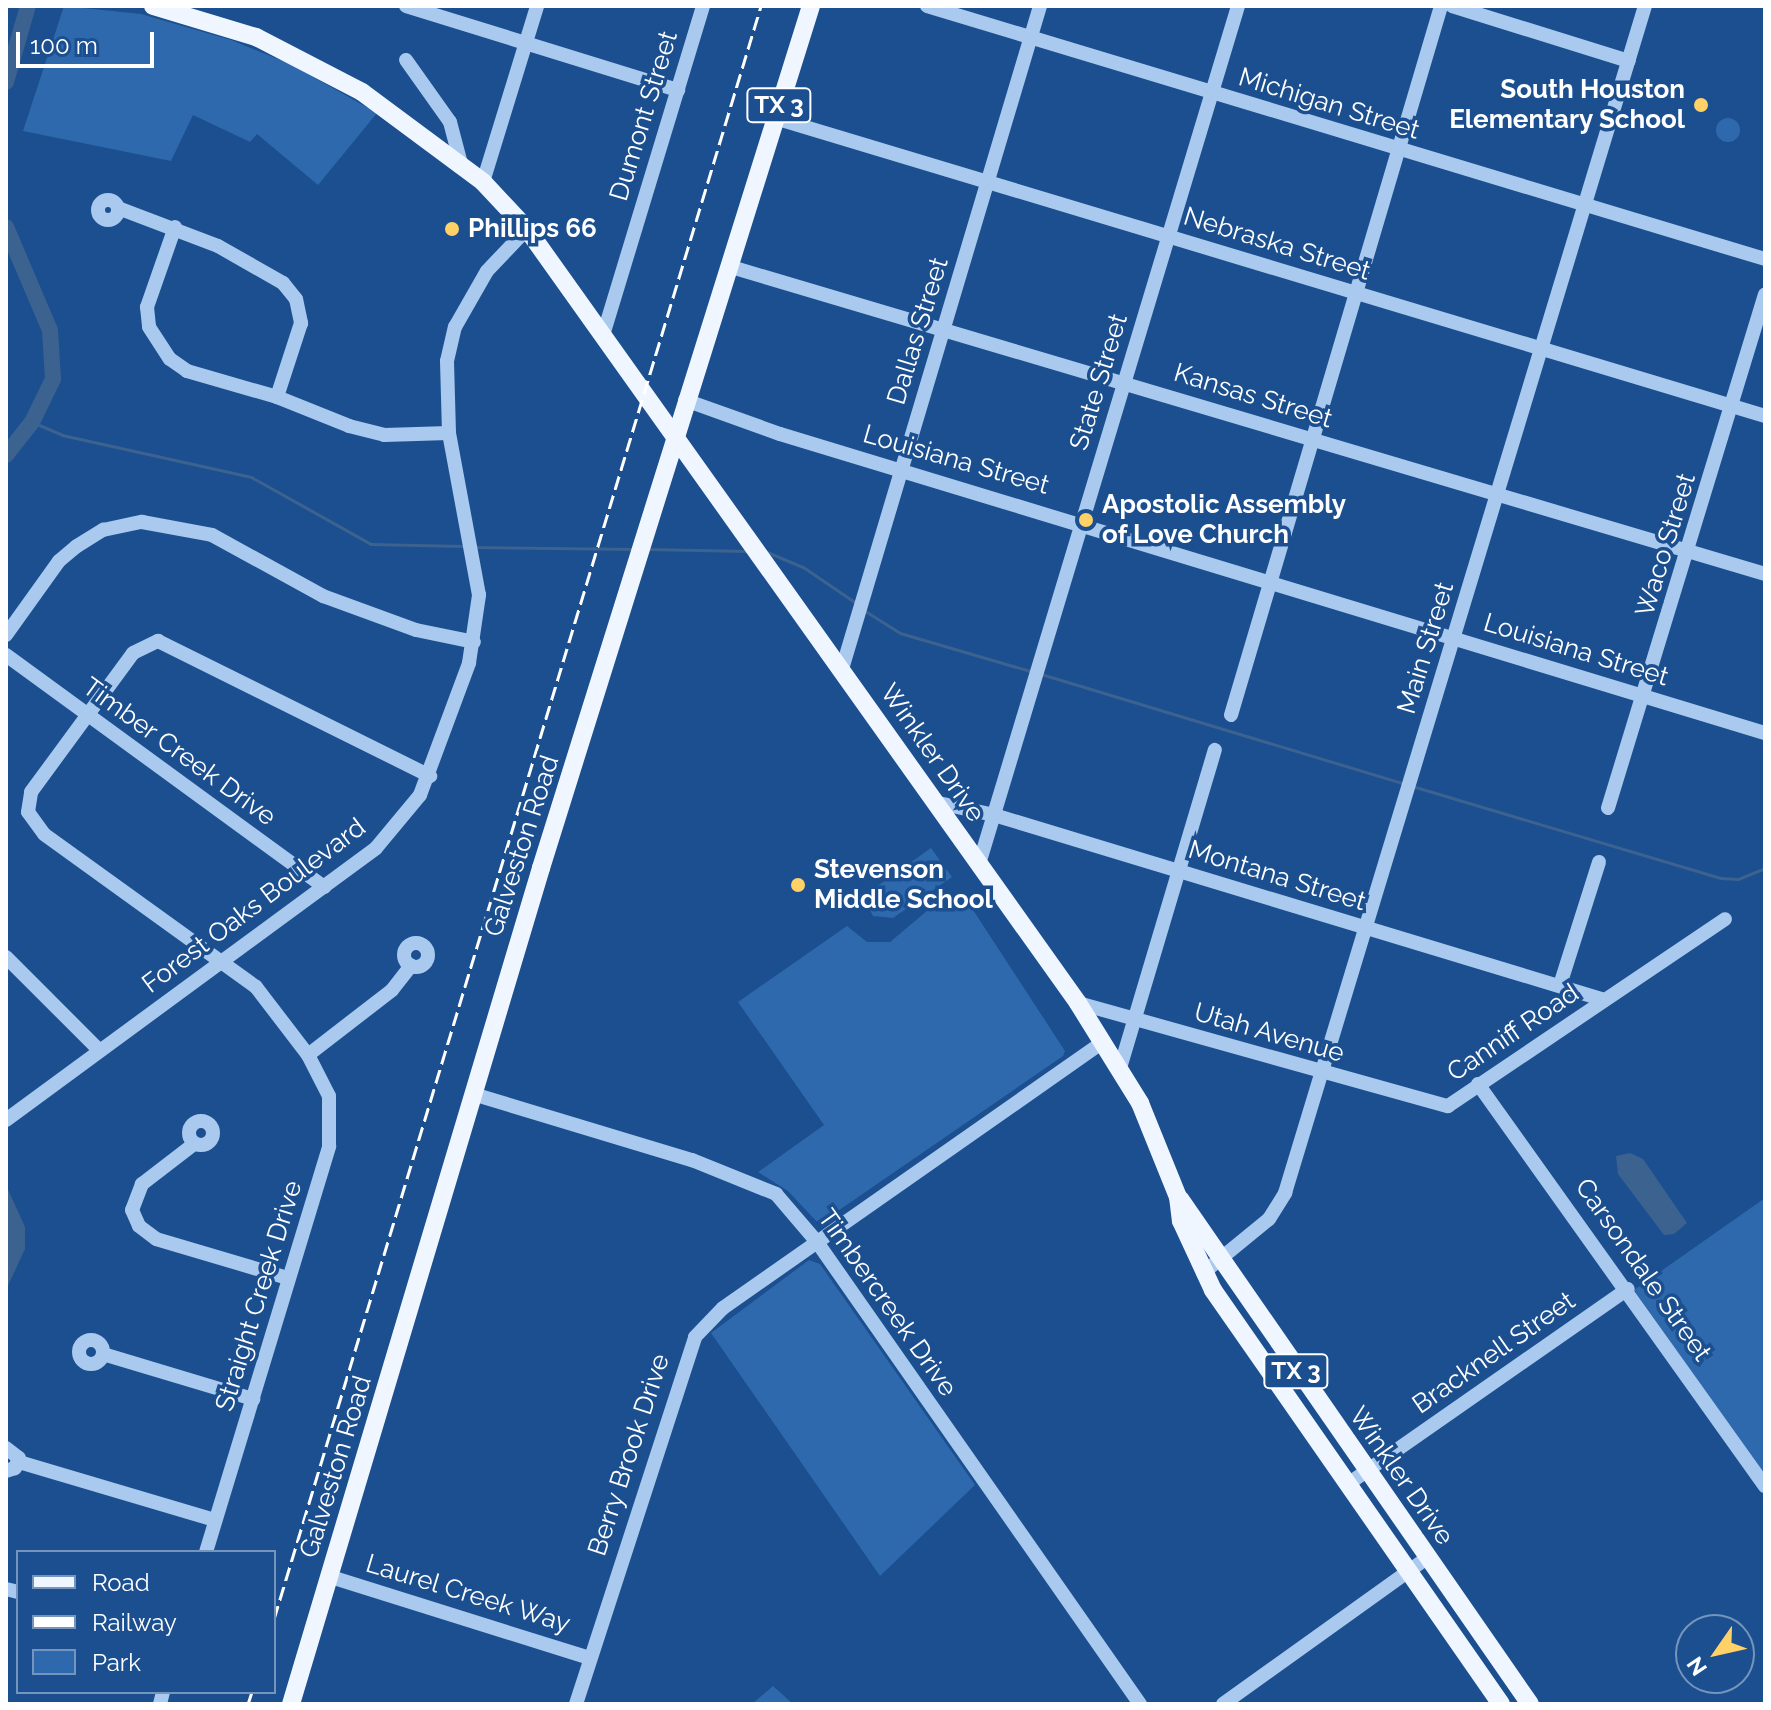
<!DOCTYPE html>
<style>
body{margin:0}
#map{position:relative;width:1771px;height:1710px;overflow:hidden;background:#1b4f8f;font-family:Raleway,sans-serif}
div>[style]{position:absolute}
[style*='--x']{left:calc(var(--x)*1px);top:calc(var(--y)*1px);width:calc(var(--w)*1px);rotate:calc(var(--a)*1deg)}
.green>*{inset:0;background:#2e69ad}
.round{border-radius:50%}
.water>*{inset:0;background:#3c6290}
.stream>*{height:3px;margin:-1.5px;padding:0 1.5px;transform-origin:1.5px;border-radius:1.5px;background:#3c6290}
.river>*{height:16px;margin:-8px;padding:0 8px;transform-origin:8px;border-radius:8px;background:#3c6290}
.minor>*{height:14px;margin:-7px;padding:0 7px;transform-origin:7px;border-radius:7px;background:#a9c9ee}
.minor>.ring{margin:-7px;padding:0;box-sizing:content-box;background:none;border:14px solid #a9c9ee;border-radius:50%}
.major>*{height:18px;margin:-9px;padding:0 9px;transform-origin:9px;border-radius:9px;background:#f0f6ff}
.rail>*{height:3px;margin-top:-1.5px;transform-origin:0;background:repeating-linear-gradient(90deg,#fff 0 14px,transparent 0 20px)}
.dots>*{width:22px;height:22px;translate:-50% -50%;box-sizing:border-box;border:4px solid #1b4f8f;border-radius:50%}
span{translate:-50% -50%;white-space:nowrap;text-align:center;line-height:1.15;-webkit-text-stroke:7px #1b4f8f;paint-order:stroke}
.shield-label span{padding:2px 6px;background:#1b4f8f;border:2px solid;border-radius:6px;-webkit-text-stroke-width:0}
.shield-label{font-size:24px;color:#fff;font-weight:700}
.poi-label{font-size:26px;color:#fff;font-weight:700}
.right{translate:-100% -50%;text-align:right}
.left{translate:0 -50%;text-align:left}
.street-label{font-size:26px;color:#fff}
.frame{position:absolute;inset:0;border:8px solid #fff;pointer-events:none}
.legend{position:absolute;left:16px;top:1550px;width:260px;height:144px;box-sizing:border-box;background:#1b4f8f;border:2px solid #7695bc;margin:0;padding:10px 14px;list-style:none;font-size:24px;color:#fff}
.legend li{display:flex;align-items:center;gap:16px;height:40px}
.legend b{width:40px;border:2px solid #7695bc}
.north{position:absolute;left:1675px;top:1614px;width:80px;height:80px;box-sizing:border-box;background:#1b4f8f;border:2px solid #7695bc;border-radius:50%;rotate:236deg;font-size:22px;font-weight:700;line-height:32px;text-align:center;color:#fff}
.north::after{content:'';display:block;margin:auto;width:28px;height:36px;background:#ffd166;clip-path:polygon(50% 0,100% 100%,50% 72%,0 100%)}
.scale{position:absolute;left:16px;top:32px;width:138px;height:36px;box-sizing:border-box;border:4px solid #fff;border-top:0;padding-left:10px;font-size:24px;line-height:28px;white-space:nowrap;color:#fff;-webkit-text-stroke:6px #1b4f8f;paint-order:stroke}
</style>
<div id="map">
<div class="green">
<div style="clip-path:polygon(64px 6px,141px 14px,231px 40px,290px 64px,377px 113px,318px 185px,257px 134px,250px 142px,193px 115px,171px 161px,23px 131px)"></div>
<div class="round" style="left:1716px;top:118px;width:24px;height:24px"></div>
<div style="clip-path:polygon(931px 848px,952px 877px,893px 918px,873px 916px,867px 904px,869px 892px)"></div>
<div style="clip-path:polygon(962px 893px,1065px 1051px,1063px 1056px,819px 1224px,788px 1191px,758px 1172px,824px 1125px,738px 1002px,847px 926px,867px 942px,890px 942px,934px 905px,942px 906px)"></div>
<div style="clip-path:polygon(1765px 1198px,1765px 1477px,1634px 1290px)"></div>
<div style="clip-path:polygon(809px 1260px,820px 1264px,975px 1485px,880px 1576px,711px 1333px)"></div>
<div style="clip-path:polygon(773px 1686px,793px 1704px,752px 1704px)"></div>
</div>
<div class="water">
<div style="clip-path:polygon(1630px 1153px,1643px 1159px,1687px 1223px,1674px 1234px,1664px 1235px,1618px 1174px,1616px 1156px)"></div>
<div style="clip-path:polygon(6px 1185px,25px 1227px,25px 1249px,6px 1290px)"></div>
</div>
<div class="stream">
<div style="--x:32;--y:422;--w:33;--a:23"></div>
<div style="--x:62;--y:435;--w:194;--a:12.5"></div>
<div style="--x:251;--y:477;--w:137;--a:29.2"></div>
<div style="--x:371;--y:544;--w:92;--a:1.2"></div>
<div style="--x:475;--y:547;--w:160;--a:0.7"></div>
<div style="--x:647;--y:549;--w:100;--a:1.1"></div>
<div style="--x:767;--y:552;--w:39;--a:23"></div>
<div style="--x:803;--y:567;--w:64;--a:34.2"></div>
<div style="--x:865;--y:611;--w:41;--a:32.2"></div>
<div style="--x:900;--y:633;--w:139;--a:16.3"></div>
<div style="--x:1041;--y:674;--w:380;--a:16.8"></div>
<div style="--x:1412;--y:786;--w:321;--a:16.6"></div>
<div style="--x:1720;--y:878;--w:18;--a:3"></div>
<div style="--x:1738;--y:879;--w:29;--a:-22"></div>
</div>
<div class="river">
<div style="--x:6;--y:82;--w:79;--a:-73.9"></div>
<div style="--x:6;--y:227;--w:112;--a:66.9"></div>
<div style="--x:50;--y:330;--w:49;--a:86.5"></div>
<div style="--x:53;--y:379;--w:48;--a:116"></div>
<div style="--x:32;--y:422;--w:42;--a:128.2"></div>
</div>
<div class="minor">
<div style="--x:406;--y:6;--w:285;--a:17.2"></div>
<div style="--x:927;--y:6;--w:875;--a:16.8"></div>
<div style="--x:1452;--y:6;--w:185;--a:17.3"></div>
<div style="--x:406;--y:60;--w:76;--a:54.6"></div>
<div style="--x:450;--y:122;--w:43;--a:75.3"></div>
<div style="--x:775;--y:118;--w:1034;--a:16.75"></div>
<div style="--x:483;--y:182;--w:184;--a:-72.9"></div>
<div class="ring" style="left:98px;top:200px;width:6px;height:6px"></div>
<div style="--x:118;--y:208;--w:107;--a:20.8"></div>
<div style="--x:218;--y:246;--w:75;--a:29.6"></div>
<div style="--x:283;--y:283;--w:21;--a:51"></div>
<div style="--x:296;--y:299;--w:25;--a:78"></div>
<div style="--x:301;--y:323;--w:78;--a:108"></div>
<div style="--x:175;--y:227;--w:85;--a:109.3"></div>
<div style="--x:147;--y:307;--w:20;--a:84"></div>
<div style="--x:149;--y:327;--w:38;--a:57"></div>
<div style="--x:170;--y:359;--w:21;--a:35"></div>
<div style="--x:187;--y:371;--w:94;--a:16.1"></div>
<div style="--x:277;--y:397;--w:78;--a:21.9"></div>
<div style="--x:349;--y:426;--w:36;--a:14"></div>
<div style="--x:384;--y:435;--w:65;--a:-1.8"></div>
<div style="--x:728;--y:266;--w:1082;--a:16.54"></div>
<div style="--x:604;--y:332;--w:341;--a:-73.1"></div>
<div style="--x:685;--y:400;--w:101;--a:19.7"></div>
<div style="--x:780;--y:434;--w:1029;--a:16.89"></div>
<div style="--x:6;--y:635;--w:91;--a:-54.4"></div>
<div style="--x:59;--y:561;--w:23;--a:-40"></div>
<div style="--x:77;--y:546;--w:31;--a:-32"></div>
<div style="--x:103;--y:530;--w:40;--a:-12"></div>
<div style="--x:142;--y:522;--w:71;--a:10.5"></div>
<div style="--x:212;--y:535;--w:127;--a:28.8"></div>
<div style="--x:323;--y:596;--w:99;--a:20.1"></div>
<div style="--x:416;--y:630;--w:59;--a:11.7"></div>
<div style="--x:6;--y:655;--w:394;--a:36.1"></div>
<div style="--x:842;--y:669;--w:692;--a:-73.37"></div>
<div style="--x:1231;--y:715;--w:739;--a:-73.5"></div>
<div style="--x:934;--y:802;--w:61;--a:12.2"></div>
<div style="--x:994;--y:815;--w:638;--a:16.85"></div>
<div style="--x:1608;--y:808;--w:537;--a:-73.01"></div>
<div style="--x:979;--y:864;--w:896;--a:-73.2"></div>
<div class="ring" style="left:404px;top:943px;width:10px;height:10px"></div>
<div style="--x:6;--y:957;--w:132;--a:45"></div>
<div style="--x:1560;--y:985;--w:129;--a:-72.4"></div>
<div style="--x:1078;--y:1003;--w:384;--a:15.6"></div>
<div style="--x:1448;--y:1106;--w:334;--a:-34"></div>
<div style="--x:308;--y:1055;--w:106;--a:-37.7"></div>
<div style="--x:392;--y:990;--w:31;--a:-52"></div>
<div style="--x:1120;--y:1068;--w:332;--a:-73.4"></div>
<div style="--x:1478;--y:1084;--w:494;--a:54.5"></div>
<div style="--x:473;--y:1094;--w:229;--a:16.8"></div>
<div style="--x:692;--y:1160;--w:91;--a:22"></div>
<div style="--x:776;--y:1194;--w:63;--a:49.5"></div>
<div style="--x:817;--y:1242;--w:564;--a:55.04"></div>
<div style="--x:6;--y:1120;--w:459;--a:-36.3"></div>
<div style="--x:376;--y:848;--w:69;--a:-50.3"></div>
<div style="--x:420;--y:795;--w:141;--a:-69.6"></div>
<div style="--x:469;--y:663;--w:69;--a:-81.6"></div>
<div style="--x:479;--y:595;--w:165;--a:-100.5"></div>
<div style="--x:449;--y:433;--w:72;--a:-91.6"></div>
<div style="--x:447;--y:361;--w:35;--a:-77"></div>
<div style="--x:455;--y:327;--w:64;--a:-60.3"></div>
<div style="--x:487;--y:271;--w:58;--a:-46.4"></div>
<div class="ring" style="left:189px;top:1121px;width:10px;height:10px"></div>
<div style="--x:194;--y:1144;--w:66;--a:142.4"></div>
<div style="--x:142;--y:1184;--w:28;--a:111"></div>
<div style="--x:132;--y:1210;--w:17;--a:66"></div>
<div style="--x:139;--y:1226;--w:21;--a:37"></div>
<div style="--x:156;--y:1239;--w:138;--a:16.5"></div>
<div style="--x:1203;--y:1273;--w:85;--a:-39.3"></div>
<div style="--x:1269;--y:1219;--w:31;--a:-58"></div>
<div style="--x:1285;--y:1193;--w:1240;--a:-73.13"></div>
<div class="ring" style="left:79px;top:1340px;width:10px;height:10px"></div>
<div style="--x:103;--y:1354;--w:157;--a:16.7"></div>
<div style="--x:6;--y:1448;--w:16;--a:38"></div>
<div style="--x:19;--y:1458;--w:11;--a:112"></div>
<div style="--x:15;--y:1468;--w:9;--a:162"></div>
<div style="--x:19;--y:1462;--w:204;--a:16.5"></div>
<div style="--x:1348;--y:1484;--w:341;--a:-34.9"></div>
<div style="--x:206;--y:1552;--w:424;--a:-73.1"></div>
<div style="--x:329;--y:1146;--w:50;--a:-90"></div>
<div style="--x:329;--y:1096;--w:46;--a:-117.1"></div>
<div style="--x:308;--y:1055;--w:86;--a:-127.4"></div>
<div style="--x:256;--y:987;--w:261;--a:-144.2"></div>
<div style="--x:44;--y:834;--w:27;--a:-126"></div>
<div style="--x:28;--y:812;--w:20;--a:-81"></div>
<div style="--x:31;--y:792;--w:172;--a:-53.7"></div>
<div style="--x:133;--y:653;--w:28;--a:-26"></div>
<div style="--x:158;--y:641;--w:304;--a:26.4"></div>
<div style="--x:331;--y:1577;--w:271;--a:17.4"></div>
<div style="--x:6;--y:1589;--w:12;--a:14"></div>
<div style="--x:160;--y:1704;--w:12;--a:-76"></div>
<div style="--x:576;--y:1704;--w:386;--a:-72"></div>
<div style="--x:695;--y:1337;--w:40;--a:-46"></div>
<div style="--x:723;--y:1308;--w:464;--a:-35"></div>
<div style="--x:1223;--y:1704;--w:251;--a:-35.6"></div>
</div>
<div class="major">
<div style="--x:153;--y:6;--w:108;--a:16.8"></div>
<div style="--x:256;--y:37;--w:119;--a:27.4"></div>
<div style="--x:362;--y:92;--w:151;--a:36.6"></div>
<div style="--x:483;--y:182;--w:64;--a:46.9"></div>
<div style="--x:527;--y:229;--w:950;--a:54.55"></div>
<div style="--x:1078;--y:1003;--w:118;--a:58.2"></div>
<div style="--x:1140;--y:1103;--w:101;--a:68"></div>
<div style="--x:1178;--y:1197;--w:24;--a:83"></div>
<div style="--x:1181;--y:1221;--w:76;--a:65.1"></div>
<div style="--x:1213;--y:1290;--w:504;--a:55.18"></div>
<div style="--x:1180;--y:1199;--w:614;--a:55.28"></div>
<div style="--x:291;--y:1704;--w:873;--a:-73.35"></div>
<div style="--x:541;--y:868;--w:903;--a:-72.61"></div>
</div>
<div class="rail">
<div style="--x:274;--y:1619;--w:1685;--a:-73.2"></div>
<div style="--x:248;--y:1704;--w:13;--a:-72"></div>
</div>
<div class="dots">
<div style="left:1701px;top:105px;background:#ffd166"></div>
<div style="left:452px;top:229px;background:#ffd166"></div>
<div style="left:1086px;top:520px;background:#ffd166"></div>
<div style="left:798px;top:885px;background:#ffd166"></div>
</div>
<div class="shield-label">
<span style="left:779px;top:105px">TX 3</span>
<span style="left:1296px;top:1371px">TX 3</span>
</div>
<div class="poi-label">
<span class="right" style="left:1685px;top:105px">South Houston<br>Elementary School</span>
<span class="left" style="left:468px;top:229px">Phillips 66</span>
<span class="left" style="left:1102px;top:520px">Apostolic Assembly<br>of Love Church</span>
<span class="left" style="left:814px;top:885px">Stevenson<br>Middle School</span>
</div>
<div class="street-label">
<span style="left:1329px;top:104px;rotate:17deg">Michigan Street</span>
<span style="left:644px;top:116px;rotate:-73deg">Dumont Street</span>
<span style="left:1277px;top:244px;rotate:17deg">Nebraska Street</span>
<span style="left:918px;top:331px;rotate:-73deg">Dallas Street</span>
<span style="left:1099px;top:382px;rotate:-73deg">State Street</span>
<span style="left:1253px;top:396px;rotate:17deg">Kansas Street</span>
<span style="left:956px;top:460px;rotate:16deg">Louisiana Street</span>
<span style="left:1666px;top:545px;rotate:-73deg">Waco Street</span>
<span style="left:1426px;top:648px;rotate:-73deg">Main Street</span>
<span style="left:1576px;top:650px;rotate:17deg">Louisiana Street</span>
<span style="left:179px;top:752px;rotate:36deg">Timber Creek Drive</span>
<span style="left:932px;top:753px;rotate:55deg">Winkler Drive</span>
<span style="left:522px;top:846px;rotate:-72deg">Galveston Road</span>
<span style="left:1277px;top:876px;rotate:17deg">Montana Street</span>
<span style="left:254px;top:906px;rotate:-37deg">Forest Oaks Boulevard</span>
<span style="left:1269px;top:1033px;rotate:16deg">Utah Avenue</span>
<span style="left:1513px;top:1033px;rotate:-34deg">Canniff Road</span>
<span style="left:1643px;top:1270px;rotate:55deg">Carsondale Street</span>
<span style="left:259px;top:1296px;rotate:-73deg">Straight Creek Drive</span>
<span style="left:887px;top:1303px;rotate:55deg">Timbercreek Drive</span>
<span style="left:1494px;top:1353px;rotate:-35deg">Bracknell Street</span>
<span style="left:629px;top:1455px;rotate:-72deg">Berry Brook Drive</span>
<span style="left:336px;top:1467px;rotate:-73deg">Galveston Road</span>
<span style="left:1401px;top:1476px;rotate:55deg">Winkler Drive</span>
<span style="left:468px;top:1594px;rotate:17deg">Laurel Creek Way</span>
</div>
<div class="frame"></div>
<ul class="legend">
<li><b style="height:10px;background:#f0f6ff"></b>Road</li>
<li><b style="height:10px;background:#fff"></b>Railway</li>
<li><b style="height:22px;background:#2e69ad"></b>Park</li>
</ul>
<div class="north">N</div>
<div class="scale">100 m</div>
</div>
